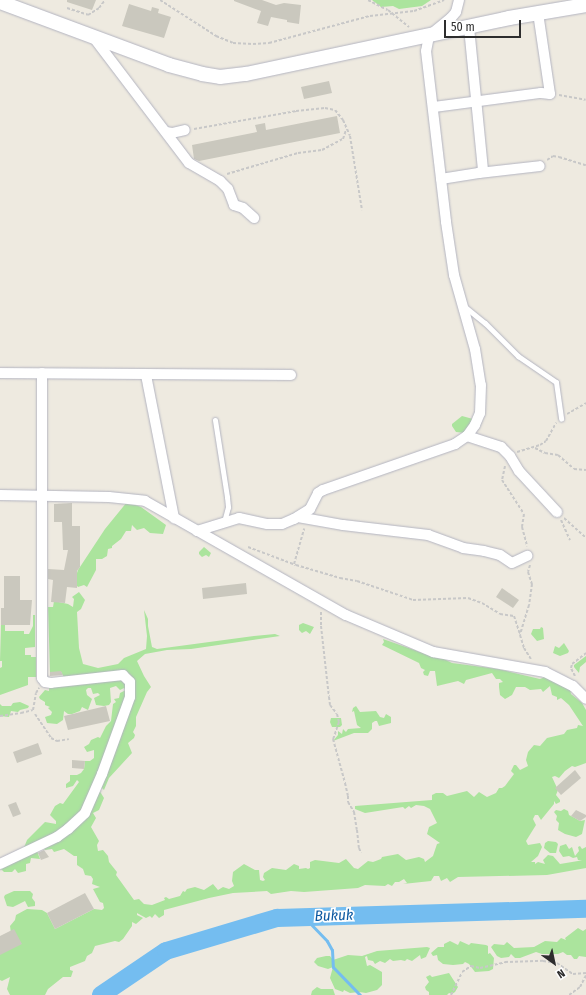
<!DOCTYPE html>
<style>
body{margin:0}
#map{position:relative;width:586px;height:995px;overflow:hidden;background:#eeeae0;font-family:"Fira Sans Condensed",sans-serif}
div>[style]{position:absolute}
[style*='--x']{left:calc(var(--x)*1px);top:calc(var(--y)*1px);width:calc(var(--w)*1px);rotate:calc(var(--a)*1deg)}
.green>*{inset:0;background:#abe49d}
.stream>*{height:3px;margin:-1.5px;padding:0 1.5px;transform-origin:1.5px;border-radius:1.5px;background:#74bdf0}
.river>*{height:18px;margin:-9px;padding:0 9px;transform-origin:9px;border-radius:9px;background:#74bdf0}
.building>*{inset:0;background:#cac8be}
.path>*{height:2px;margin-top:-1px;transform-origin:0;background:repeating-linear-gradient(90deg,#c8c8c8 0 3px,transparent 0 5px)}
.roads{filter:drop-shadow(0 0 1px #b3b4c0) drop-shadow(0 0 1px #b3b4c0)}
.lane>*{height:5px;margin:-2.5px;padding:0 2.5px;transform-origin:2.5px;border-radius:2.5px;background:#fff}
.street>*{height:10px;margin:-5px;padding:0 5px;transform-origin:5px;border-radius:5px;background:#fff}
.secondary>*{height:14px;margin:-7px;padding:0 7px;transform-origin:7px;border-radius:7px;background:#fff}
span{translate:-50% -50%;white-space:nowrap;text-align:center;line-height:1.15;-webkit-text-stroke:3.5px #fff;paint-order:stroke}
.water-label{font-size:15px;color:#0d59a1;font-style:italic}
.north{position:absolute;left:534px;top:943px;width:40px;height:40px;-webkit-text-stroke:3px #fff;paint-order:stroke;rotate:147deg;font-size:11px;font-weight:700;line-height:16px;text-align:center;color:#2d2d2d}
.north::after{content:'';display:block;margin:auto;width:14px;height:18px;background:#2d2d2d;clip-path:polygon(50% 0,100% 100%,50% 72%,0 100%)}
.scale{position:absolute;left:444px;top:20px;width:77px;height:18px;box-sizing:border-box;border:2px solid #2d2d2d;border-top:0;padding-left:5px;font-size:12px;line-height:14px;white-space:nowrap;color:#2d2d2d;-webkit-text-stroke:3px #fff;paint-order:stroke}
</style>
<div id="map">
<div class="green">
<div style="clip-path:polygon(372px 0,431px 0,422px 6px,399px 9px,393px 6px,381px 7px)"></div>
<div style="clip-path:polygon(462px 416px,473px 419px,466px 433px,456px 432px,452px 426px,452px 424px)"></div>
<div style="clip-path:polygon(127px 502px,141px 507px,166px 525px,163px 534px,150px 533px,144px 528px,137px 530px,132px 525px,131px 531px,126px 531px,121px 539px,112px 546px,112px 548px,108px 549px,107px 556px,102px 559px,96px 559px,96px 570px,87px 587px,84px 585px,78px 587px,74px 582px,78px 570px,105px 529px)"></div>
<div style="clip-path:polygon(204px 547px,211px 553px,209px 557px,206px 555px,202px 557px,199px 554px,199px 552px)"></div>
<div style="clip-path:polygon(79px 592px,85px 600px,81px 609px,77px 612px,79px 648px,83px 664px,98px 668px,118px 664px,124px 658px,146px 649px,147px 636px,144px 610px,148px 619px,148px 626px,152px 647px,157px 649px,254px 636px,275px 634px,280px 636px,191px 649px,167px 650px,145px 654px,137px 661px,144px 676px,151px 687px,147px 692px,136px 717px,136px 726px,133px 732px,135px 735px,134px 738px,128px 743px,132px 753px,109px 778px,104px 790px,102px 788px,99px 790px,104px 798px,99px 810px,93px 813px,96px 818px,91px 827px,99px 841px,97px 845px,98px 851px,103px 850px,108px 856px,109px 862px,117px 872px,116px 875px,134px 900px,139px 899px,144px 904px,152px 905px,165px 900px,164px 898px,166px 897px,169px 899px,180px 896px,183px 891px,185px 892px,187px 889px,195px 887px,204px 890px,213px 884px,218px 890px,223px 887px,229px 889px,234px 886px,232px 881px,233px 872px,244px 864px,255px 870px,259px 870px,260px 880px,263px 881px,265px 880px,263px 877px,264px 873px,272px 868px,286px 870px,294px 864px,299px 866px,299px 869px,306px 868px,308px 869px,310px 868px,310px 862px,315px 860px,339px 863px,346px 859px,354px 868px,358px 869px,368px 861px,373px 862px,381px 859px,382px 857px,398px 854px,406px 860px,419px 857px,424px 859px,425px 862px,433px 856px,437px 844px,440px 843px,427px 834px,429px 827px,437px 823px,430px 809px,424px 806px,416px 805px,411px 808px,409px 806px,405px 809px,403px 807px,365px 813px,355px 809px,355px 806px,432px 800px,432px 795px,436px 793px,443px 793px,447px 796px,467px 791px,474px 797px,479px 792px,487px 797px,496px 793px,499px 788px,502px 788px,505px 786px,514px 774px,511px 771px,514px 765px,516px 765px,520px 770px,528px 766px,526px 760px,528px 752px,534px 745px,540px 746px,547px 738px,564px 734px,567px 730px,577px 728px,578px 725px,583px 726px,569px 705px,561px 698px,557px 700px,557px 697px,552px 695px,550px 686px,543px 692px,541px 689px,530px 690px,525px 687px,516px 687px,512px 695px,505px 699px,500px 695px,499px 687px,499px 683px,503px 682px,500px 679px,496px 679px,492px 673px,466px 680px,464px 684px,458px 681px,437px 686px,435px 671px,430px 671px,428px 676px,424px 675px,423px 672px,425px 670px,421px 668px,419px 663px,382px 645px,384px 642px,383px 639px,437px 658px,444px 659px,452px 663px,498px 669px,540px 679px,545px 677px,570px 689px,571px 694px,582px 703px,586px 710px,586px 763px,575px 767px,572px 766px,565px 771px,559px 778px,555px 776px,552px 777px,558px 790px,556px 795px,560px 800px,560px 802px,556px 804px,554px 801px,554px 804px,541px 820px,538px 815px,535px 815px,533px 819px,536px 825px,526px 841px,528px 845px,540px 843px,542px 847px,538px 856px,531px 862px,535px 862px,535px 864px,538px 862px,545px 864px,543px 860px,548px 855px,553px 856px,560px 864px,578px 861px,582px 860px,578px 860px,577px 857px,573px 858px,569px 856px,563px 857px,559px 851px,560px 846px,566px 844px,569px 849px,572px 847px,575px 856px,579px 851px,578px 847px,580px 846px,582px 849px,586px 847px,586px 868px,547px 875px,458px 877px,450px 882px,447px 878px,441px 881px,439px 876px,434px 876px,431px 881px,403px 884px,407px 883px,404px 879px,399px 882px,395px 882px,392px 886px,388px 884px,385px 886px,365px 885px,358px 888px,304px 892px,291px 891px,271px 894px,267px 891px,233px 893px,209px 898px,164px 910px,164px 915px,159px 918px,155px 914px,152px 918px,150px 916px,146px 918px,137px 913px,137px 915px,143px 918px,136px 924px,132px 922px,132px 926px,123px 939px,119px 942px,115px 941px,95px 946px,92px 953px,87px 956px,85px 961px,70px 967px,70px 970px,73px 971px,71px 977px,63px 977px,48px 989px,45px 995px,10px 995px,7px 989px,10px 977px,2px 981px,0 980px,0 950px,11px 933px,10px 926px,15px 920px,16px 915px,27px 909px,42px 910px,47px 913px,55px 929px,94px 909px,102px 910px,104px 908px,103px 903px,100px 902px,93px 889px,100px 887px,92px 884px,93px 879px,91px 876px,85px 875px,83px 869px,77px 865px,77px 856px,74px 856px,64px 849px,54px 852px,52px 849px,45px 850px,43px 848px,37px 851px,40px 859px,31px 858px,30px 863px,26px 864px,26px 871px,18px 873px,15px 869px,12px 872px,4px 872px,0 868px,23px 850px,27px 840px,45px 822px,56px 824px,56px 821px,50px 815px,55px 806px,60px 803px,63px 804px,79px 782px,77px 780px,73px 786px,66px 788px,66px 784px,70px 781px,70px 775px,77px 775px,81px 773px,84px 769px,85px 761px,90px 761px,94px 758px,94px 750px,87px 752px,84px 747px,89px 744px,91px 740px,98px 737px,100px 738px,106px 726px,111px 721px,113px 704px,116px 702px,114px 699px,119px 698px,120px 693px,126px 690px,124px 688px,120px 690px,116px 686px,110px 688px,111px 702px,109px 705px,104px 706px,96px 705px,94px 698px,100px 695px,98px 693px,93px 694px,91px 688px,88px 688px,86px 690px,87px 695px,92px 699px,88px 710px,82px 707px,80px 711px,72px 714px,68px 714px,64px 711px,63px 720px,57px 724px,47px 723px,45px 717px,51px 715px,52px 712px,48px 708px,50px 707px,45px 705px,45px 702px,40px 699px,39px 697px,45px 690px,49px 691px,49px 685px,129px 678px,65px 679px,61px 672px,50px 672px,48px 607px,53px 607px,54px 601px,68px 604px,73px 607px,74px 599px,72px 597px)"></div>
<div style="clip-path:polygon(33px 615px,35px 615px,35px 647px,25px 648px,25px 655px,31px 655px,31px 657px,36px 657px,36px 677px,28px 677px,28px 685px,0 695px,0 668px,2px 667px,2px 661px,0 661px,1px 625px,5px 625px,5px 631px,24px 631px,24px 634px,29px 634px,33px 626px)"></div>
<div style="clip-path:polygon(303px 623px,314px 627px,310px 634px,306px 631px,302px 633px,299px 630px,299px 625px)"></div>
<div style="clip-path:polygon(541px 627px,543px 628px,544px 639px,537px 641px,531px 634px,533px 629px,540px 629px)"></div>
<div style="clip-path:polygon(564px 643px,569px 651px,568px 653px,560px 656px,553px 653px,555px 646px,559px 648px)"></div>
<div style="clip-path:polygon(586px 656px,586px 662px,580px 667px,579px 673px,574px 667px,574px 665px)"></div>
<div style="clip-path:polygon(20px 702px,29px 706px,28px 708px,20px 710px,18px 712px,11px 711px,9px 717px,0 716px,0 704px,2px 706px,11px 706px,13px 703px)"></div>
<div style="clip-path:polygon(356px 706px,360px 712px,376px 711px,380px 717px,384px 718px,386px 714px,391px 717px,391px 723px,379px 726px,377px 721px,375px 721px,372px 723px,372px 729px,368px 733px,354px 733px,333px 741px,338px 735px,338px 731px,342px 734px,343px 729px,346px 732px,348px 729px,361px 728px,357px 725px,354px 711px,352px 712px,353px 708px)"></div>
<div style="clip-path:polygon(331px 718px,341px 718px,342px 725px,340px 727px,332px 727px,330px 722px)"></div>
<div style="clip-path:polygon(564px 809px,568px 811px,569px 815px,573px 817px,580px 821px,585px 820px,582px 834px,576px 837px,565px 834px,558px 830px,559px 823px,556px 820px,557px 816px,554px 812px,556px 810px,561px 811px)"></div>
<div style="clip-path:polygon(548px 841px,556px 842px,558px 844px,556px 853px,550px 853px,544px 848px,545px 843px)"></div>
<div style="clip-path:polygon(14px 891px,30px 891px,33px 894px,32px 898px,35px 902px,35px 906px,28px 907px,25px 901px,13px 907px,7px 906px,4px 897px,5px 895px)"></div>
<div style="clip-path:polygon(578px 928px,583px 931px,586px 929px,586px 957px,579px 956px,577px 959px,574px 959px,571px 955px,567px 955px,563px 952px,558px 954px,542px 954px,536px 952px,520px 958px,515px 958px,511px 954px,509px 957px,501px 958px,497px 956px,491px 947px,494px 944px,504px 945px,507px 942px,514px 948px,534px 947px,545px 941px,557px 942px,561px 938px,566px 940px,565px 938px)"></div>
<div style="clip-path:polygon(450px 941px,458px 945px,460px 941px,469px 945px,471px 943px,486px 945px,488px 946px,488px 954px,490px 953px,494px 958px,493px 969px,489px 971px,475px 972px,469px 964px,465px 962px,463px 964px,453px 965px,443px 964px,438px 960px,437px 955px,433px 956px,431px 953px,438px 947px,444px 947px,444px 944px)"></div>
<div style="clip-path:polygon(427px 947px,430px 948px,426px 957px,421px 959px,420px 955px,412px 961px,407px 959px,405px 961px,401px 960px,393px 961px,390px 959px,385px 963px,380px 961px,375px 964px,373px 961px,368px 960px,367px 956px,365px 957px,367px 966px,370px 965px,382px 972px,382px 985px,377px 990px,366px 993px,359px 992px,350px 993px,344px 990px,343px 992px,335px 989px,330px 978px,333px 967px,328px 969px,318px 966px,314px 962px,317px 958px,326px 956px,330px 956px,333px 960px,348px 955px,362px 956px,377px 951px)"></div>
<div style="clip-path:polygon(449px 973px,458px 987px,455px 992px,452px 994px,449px 993px,447px 995px,429px 995px,429px 992px,426px 990px,425px 987px,429px 982px,426px 977px,430px 975px,432px 977px)"></div>
<div style="clip-path:polygon(317px 987px,321px 989px,333px 989px,335px 995px,311px 995px,312px 991px)"></div>
</div>
<div class="stream">
<div style="--x:304;--y:917;--w:33;--a:46"></div>
<div style="--x:327;--y:941;--w:10;--a:61"></div>
<div style="--x:332;--y:950;--w:17;--a:87"></div>
<div style="--x:333;--y:967;--w:39;--a:46"></div>
</div>
<div class="river">
<div style="--x:101;--y:995;--w:78;--a:-34.1"></div>
<div style="--x:166;--y:951;--w:116;--a:-16.6"></div>
<div style="--x:277;--y:918;--w:309;--a:-1.7"></div>
</div>
<div class="building">
<div style="clip-path:polygon(67px 0,96px 0,92px 10px,67px 2px)"></div>
<div style="clip-path:polygon(234px 0,262px 0,276px 5px,284px 3px,301px 5px,299px 24px,287px 22px,287px 20px,271px 17px,268px 26px,257px 23px,261px 11px,234px 1px)"></div>
<div style="clip-path:polygon(129px 4px,151px 11px,152px 7px,159px 9px,158px 13px,171px 17px,164px 38px,122px 26px)"></div>
<div style="clip-path:polygon(329px 81px,332px 93px,304px 99px,301px 87px)"></div>
<div style="clip-path:polygon(337px 116px,340px 133px,199px 161px,194px 159px,192px 145px,257px 132px,255px 125px,265px 123px,266px 130px)"></div>
<div style="clip-path:polygon(72px 503px,72px 526px,80px 526px,80px 567px,77px 571px,77px 588px,67px 587px,65px 603px,51px 602px,53px 580px,48px 579px,48px 569px,64px 570px,68px 550px,63px 550px,62px 522px,54px 522px,54px 504px)"></div>
<div style="clip-path:polygon(4px 576px,20px 576px,20px 600px,32px 600px,30px 625px,1px 625px,1px 608px,4px 608px)"></div>
<div style="clip-path:polygon(246px 583px,247px 594px,203px 599px,202px 588px)"></div>
<div style="clip-path:polygon(502px 588px,519px 600px,513px 608px,496px 597px)"></div>
<div style="clip-path:polygon(61px 671px,63px 675px,50px 676px,50px 672px)"></div>
<div style="clip-path:polygon(106px 706px,110px 721px,68px 730px,64px 716px)"></div>
<div style="clip-path:polygon(38px 743px,42px 754px,17px 763px,13px 752px)"></div>
<div style="clip-path:polygon(72px 760px,85px 761px,84px 769px,72px 768px)"></div>
<div style="clip-path:polygon(575px 770px,581px 778px,561px 795px,555px 788px)"></div>
<div style="clip-path:polygon(16px 802px,21px 814px,13px 817px,8px 805px)"></div>
<div style="clip-path:polygon(576px 810px,586px 815px,586px 817px,580px 821px,571px 816px)"></div>
<div style="clip-path:polygon(44px 850px,49px 857px,41px 860px,38px 853px)"></div>
<div style="clip-path:polygon(85px 893px,94px 909px,55px 929px,47px 913px)"></div>
<div style="clip-path:polygon(14px 929px,22px 944px,0 955px,0 936px)"></div>
</div>
<div class="path">
<div style="--x:160;--y:0;--w:67;--a:32.7"></div>
<div style="--x:216;--y:36;--w:18;--a:22"></div>
<div style="--x:233;--y:43;--w:20;--a:3"></div>
<div style="--x:253;--y:44;--w:16;--a:-4"></div>
<div style="--x:269;--y:43;--w:105;--a:-15"></div>
<div style="--x:370;--y:16;--w:44;--a:-6.5"></div>
<div style="--x:414;--y:11;--w:32;--a:-20"></div>
<div style="--x:368;--y:0;--w:22;--a:27"></div>
<div style="--x:388;--y:10;--w:27;--a:39"></div>
<div style="--x:67;--y:8;--w:22;--a:18"></div>
<div style="--x:88;--y:15;--w:13;--a:-32"></div>
<div style="--x:99;--y:8;--w:10;--a:-53"></div>
<div style="--x:559;--y:95;--w:27;--a:10"></div>
<div style="--x:194;--y:129;--w:104;--a:-10"></div>
<div style="--x:296;--y:111;--w:29;--a:-6"></div>
<div style="--x:325;--y:108;--w:10;--a:11"></div>
<div style="--x:335;--y:110;--w:13;--a:51"></div>
<div style="--x:343;--y:120;--w:17;--a:66"></div>
<div style="--x:350;--y:136;--w:75;--a:80.8"></div>
<div style="--x:547;--y:160;--w:7;--a:-34"></div>
<div style="--x:553;--y:156;--w:6;--a:9"></div>
<div style="--x:559;--y:157;--w:28;--a:17"></div>
<div style="--x:227;--y:174;--w:74;--a:-16.5"></div>
<div style="--x:298;--y:153;--w:24;--a:-7"></div>
<div style="--x:322;--y:150;--w:24;--a:-28"></div>
<div style="--x:343;--y:139;--w:9;--a:-72"></div>
<div style="--x:567;--y:414;--w:22;--a:-30"></div>
<div style="--x:535;--y:448;--w:11;--a:27"></div>
<div style="--x:545;--y:453;--w:13;--a:9"></div>
<div style="--x:558;--y:455;--w:21;--a:41"></div>
<div style="--x:574;--y:469;--w:12;--a:5"></div>
<div style="--x:517;--y:452;--w:24;--a:-17"></div>
<div style="--x:540;--y:445;--w:7;--a:-34"></div>
<div style="--x:546;--y:441;--w:21;--a:-61"></div>
<div style="--x:505;--y:466;--w:14;--a:102"></div>
<div style="--x:502;--y:480;--w:40;--a:57.1"></div>
<div style="--x:524;--y:514;--w:13;--a:99"></div>
<div style="--x:522;--y:527;--w:20;--a:75"></div>
<div style="--x:564;--y:518;--w:30;--a:42"></div>
<div style="--x:561;--y:520;--w:22;--a:66"></div>
<div style="--x:248;--y:547;--w:51;--a:20.6"></div>
<div style="--x:296;--y:565;--w:46;--a:16.5"></div>
<div style="--x:340;--y:578;--w:17;--a:10"></div>
<div style="--x:357;--y:581;--w:59;--a:18.7"></div>
<div style="--x:413;--y:600;--w:55;--a:-2.1"></div>
<div style="--x:468;--y:598;--w:15;--a:20"></div>
<div style="--x:482;--y:603;--w:21;--a:31"></div>
<div style="--x:500;--y:614;--w:14;--a:8"></div>
<div style="--x:514;--y:616;--w:20;--a:72"></div>
<div style="--x:294;--y:564;--w:37;--a:-74"></div>
<div style="--x:530;--y:565;--w:7;--a:106"></div>
<div style="--x:528;--y:572;--w:13;--a:72"></div>
<div style="--x:532;--y:584;--w:21;--a:98"></div>
<div style="--x:529;--y:605;--w:31;--a:107"></div>
<div style="--x:520;--y:635;--w:14;--a:73"></div>
<div style="--x:524;--y:648;--w:13;--a:58"></div>
<div style="--x:321;--y:612;--w:14;--a:90"></div>
<div style="--x:321;--y:626;--w:71;--a:83.6"></div>
<div style="--x:329;--y:697;--w:8;--a:83"></div>
<div style="--x:330;--y:705;--w:11;--a:52"></div>
<div style="--x:337;--y:714;--w:8;--a:76"></div>
<div style="--x:339;--y:722;--w:18;--a:109"></div>
<div style="--x:333;--y:739;--w:46;--a:74.7"></div>
<div style="--x:345;--y:783;--w:13;--a:77"></div>
<div style="--x:348;--y:796;--w:6;--a:90"></div>
<div style="--x:348;--y:802;--w:12;--a:59"></div>
<div style="--x:354;--y:812;--w:18;--a:81"></div>
<div style="--x:357;--y:830;--w:18;--a:84"></div>
<div style="--x:359;--y:848;--w:5;--a:68"></div>
<div style="--x:575;--y:676;--w:9;--a:-117"></div>
<div style="--x:571;--y:668;--w:4;--a:-76"></div>
<div style="--x:572;--y:664;--w:18;--a:-38"></div>
<div style="--x:35;--y:714;--w:29;--a:56"></div>
<div style="--x:51;--y:738;--w:7;--a:27"></div>
<div style="--x:57;--y:741;--w:12;--a:-9"></div>
<div style="--x:0;--y:716;--w:21;--a:-8"></div>
<div style="--x:21;--y:713;--w:12;--a:-14"></div>
<div style="--x:33;--y:710;--w:17;--a:-80"></div>
<div style="--x:36;--y:693;--w:6;--a:-59"></div>
<div style="--x:451;--y:995;--w:25;--a:-64"></div>
<div style="--x:462;--y:972;--w:11;--a:-34"></div>
<div style="--x:471;--y:966;--w:9;--a:13"></div>
<div style="--x:480;--y:968;--w:26;--a:-13"></div>
<div style="--x:505;--y:962;--w:38;--a:-2"></div>
<div style="--x:543;--y:961;--w:14;--a:8"></div>
<div style="--x:557;--y:963;--w:19;--a:35"></div>
<div style="--x:573;--y:974;--w:13;--a:-4"></div>
<div style="--x:569;--y:995;--w:14;--a:-36"></div>
<div style="--x:580;--y:987;--w:13;--a:-63"></div>
</div>
<div class="roads">
<div class="lane">
<div style="--x:465;--y:307;--w:26;--a:39"></div>
<div style="--x:485;--y:323;--w:47;--a:45"></div>
<div style="--x:518;--y:356;--w:46;--a:34.4"></div>
<div style="--x:556;--y:382;--w:37;--a:82"></div>
<div style="--x:215;--y:420;--w:78;--a:81.1"></div>
<div style="--x:227;--y:497;--w:10;--a:84"></div>
<div style="--x:228;--y:507;--w:16;--a:105"></div>
</div>
<div class="street">
<div style="--x:459;--y:0;--w:12;--a:104"></div>
<div style="--x:456;--y:12;--w:8;--a:130"></div>
<div style="--x:451;--y:18;--w:28;--a:141"></div>
<div style="--x:429;--y:36;--w:15;--a:101"></div>
<div style="--x:426;--y:51;--w:172;--a:83.3"></div>
<div style="--x:446;--y:222;--w:54;--a:81.4"></div>
<div style="--x:454;--y:275;--w:77;--a:74.2"></div>
<div style="--x:475;--y:349;--w:36;--a:81"></div>
<div style="--x:481;--y:385;--w:28;--a:92"></div>
<div style="--x:480;--y:413;--w:13;--a:113"></div>
<div style="--x:475;--y:425;--w:14;--a:126"></div>
<div style="--x:467;--y:436;--w:36;--a:18"></div>
<div style="--x:501;--y:447;--w:13;--a:45"></div>
<div style="--x:510;--y:456;--w:17;--a:59"></div>
<div style="--x:519;--y:471;--w:56;--a:47.2"></div>
<div style="--x:94;--y:38;--w:157;--a:52.8"></div>
<div style="--x:189;--y:163;--w:36;--a:30"></div>
<div style="--x:220;--y:181;--w:11;--a:45"></div>
<div style="--x:228;--y:189;--w:17;--a:69"></div>
<div style="--x:234;--y:205;--w:9;--a:18"></div>
<div style="--x:243;--y:208;--w:15;--a:42"></div>
<div style="--x:434;--y:107;--w:108;--a:-7.5"></div>
<div style="--x:541;--y:93;--w:9;--a:6"></div>
<div style="--x:550;--y:94;--w:82;--a:-98.4"></div>
<div style="--x:166;--y:132;--w:6;--a:9"></div>
<div style="--x:172;--y:133;--w:13;--a:-13"></div>
<div style="--x:479;--y:173;--w:61;--a:-6.5"></div>
<div style="--x:441;--y:179;--w:38;--a:-9"></div>
<div style="--x:479;--y:173;--w:5;--a:-37"></div>
<div style="--x:483;--y:170;--w:144;--a:-95.6"></div>
<div style="--x:0;--y:373;--w:291;--a:0.4"></div>
<div style="--x:146;--y:375;--w:146;--a:78.9"></div>
<div style="--x:0;--y:495;--w:109;--a:1.1"></div>
<div style="--x:109;--y:497;--w:36;--a:6"></div>
<div style="--x:145;--y:501;--w:231;--a:29.6"></div>
<div style="--x:346;--y:615;--w:95;--a:23"></div>
<div style="--x:433;--y:652;--w:114;--a:10.1"></div>
<div style="--x:545;--y:672;--w:31;--a:27"></div>
<div style="--x:573;--y:686;--w:18;--a:45"></div>
<div style="--x:298;--y:517;--w:46;--a:10.1"></div>
<div style="--x:343;--y:525;--w:86;--a:6.7"></div>
<div style="--x:428;--y:535;--w:37;--a:20"></div>
<div style="--x:463;--y:548;--w:21;--a:8"></div>
<div style="--x:484;--y:551;--w:16;--a:14"></div>
<div style="--x:500;--y:555;--w:14;--a:34"></div>
<div style="--x:512;--y:563;--w:17;--a:-25"></div>
<div style="--x:197;--y:531;--w:44;--a:-17.2"></div>
<div style="--x:239;--y:518;--w:29;--a:12"></div>
<div style="--x:267;--y:524;--w:15;--a:0"></div>
<div style="--x:282;--y:524;--w:13;--a:-23"></div>
<div style="--x:294;--y:519;--w:19;--a:-32"></div>
<div style="--x:310;--y:509;--w:18;--a:-63"></div>
<div style="--x:318;--y:493;--w:6;--a:-31"></div>
<div style="--x:323;--y:490;--w:140;--a:-19.2"></div>
<div style="--x:455;--y:444;--w:14;--a:-34"></div>
<div style="--x:0;--y:864;--w:63;--a:-25.3"></div>
<div style="--x:57;--y:837;--w:14;--a:-36"></div>
<div style="--x:68;--y:829;--w:23;--a:-43"></div>
<div style="--x:85;--y:813;--w:43;--a:-66.4"></div>
<div style="--x:102;--y:774;--w:82;--a:-70"></div>
<div style="--x:130;--y:697;--w:15;--a:-90"></div>
<div style="--x:130;--y:682;--w:10;--a:-135"></div>
<div style="--x:123;--y:675;--w:72;--a:173.7"></div>
<div style="--x:51;--y:683;--w:6;--a:-171"></div>
<div style="--x:45;--y:682;--w:5;--a:-127"></div>
<div style="--x:42;--y:678;--w:305;--a:-90"></div>
</div>
<div class="secondary">
<div style="--x:0;--y:2;--w:180;--a:20.4"></div>
<div style="--x:169;--y:65;--w:34;--a:15"></div>
<div style="--x:202;--y:74;--w:18;--a:9"></div>
<div style="--x:220;--y:77;--w:26;--a:-7"></div>
<div style="--x:246;--y:74;--w:269;--a:-12"></div>
<div style="--x:509;--y:18;--w:78;--a:-9.6"></div>
</div>
</div>
<div class="water-label">
<span style="left:334px;top:916px;rotate:-2deg">Bukuk</span>
</div>
<div class="north">N</div>
<div class="scale">50 m</div>
</div>
